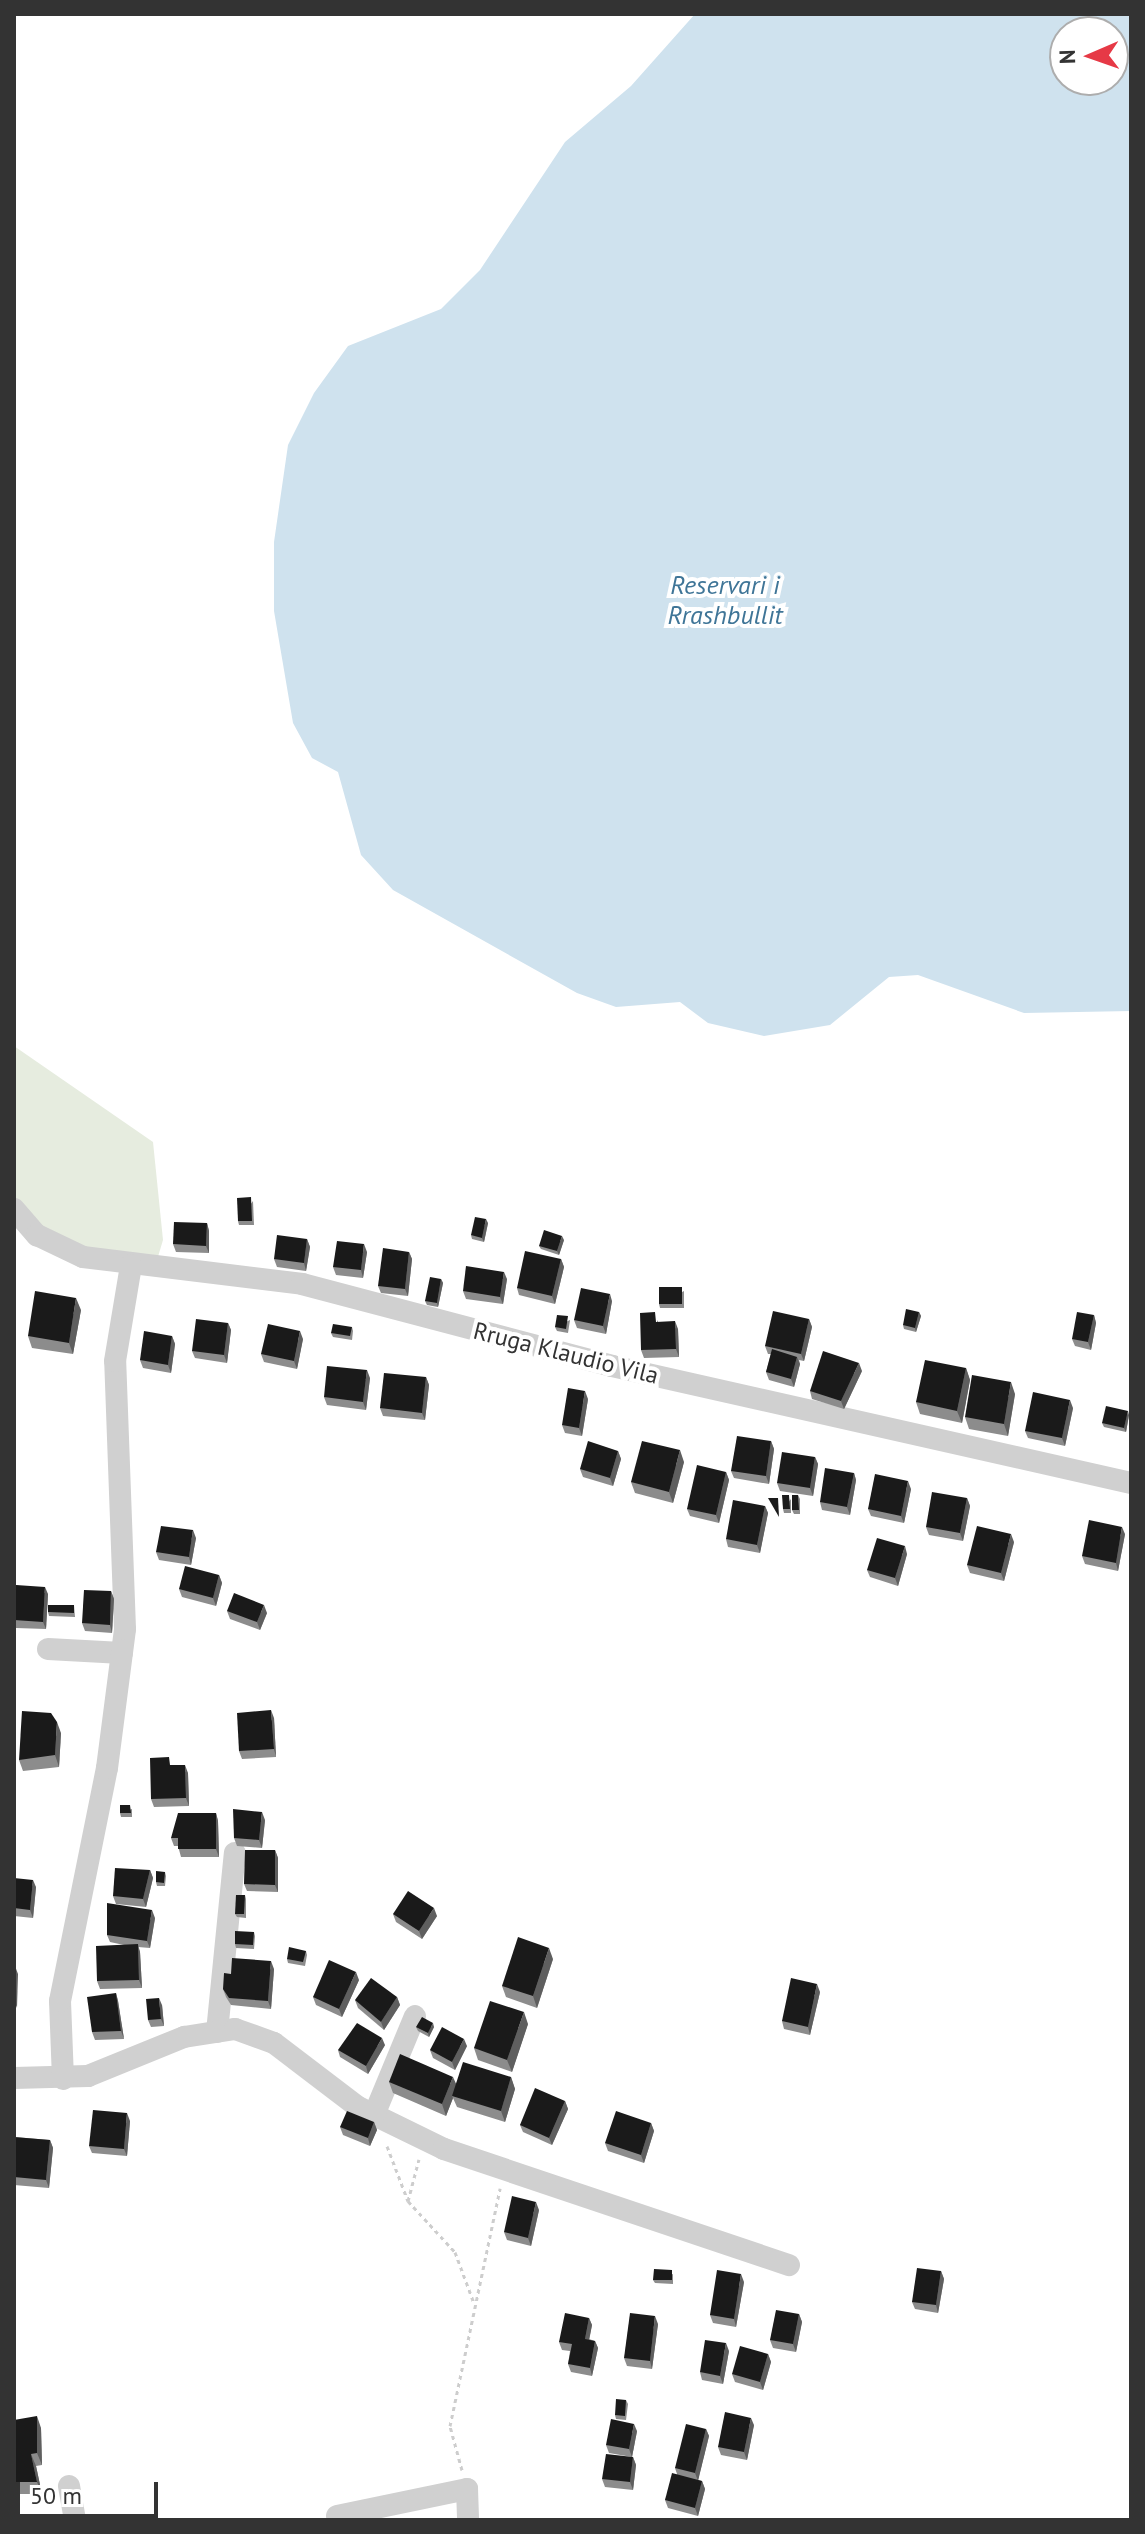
<!DOCTYPE html>
<style>
body{margin:0}
#map{position:relative;width:1145px;height:2534px;overflow:hidden;background:#fff;font-family:"PT Sans",sans-serif}
div>[style]{position:absolute}
[style*='--x']{left:calc(var(--x)*1px);top:calc(var(--y)*1px);width:calc(var(--w)*1px);rotate:calc(var(--a)*1deg)}
.green>*{inset:0;background:#e6ecdf}
.water>*{inset:0;background:#cfe2ee}
.path>*{height:3px;margin-top:-1.5px;transform-origin:0;background:repeating-linear-gradient(90deg,#cdcdcd 0 4px,transparent 0 8px)}
.minor>*{height:22px;margin:-11px;padding:0 11px;transform-origin:11px;border-radius:11px;background:#d0d0d0}
.wall>*{inset:0;background:#8c8c8c}
.shaded-wall>*{inset:0;background:#5f5f5f}
.building>*{inset:0;background:#1a1a1a}
span{translate:-50% -50%;white-space:nowrap;text-align:center;line-height:1.15;-webkit-text-stroke:8px #fff;paint-order:stroke}
.street-label{font-size:24px;color:#333}
.water-label{font-size:26px;color:#3f7597;font-style:italic}
.frame{position:absolute;inset:0;border:16px solid #333;pointer-events:none}
.north{position:absolute;left:1049px;top:16px;width:80px;height:80px;box-sizing:border-box;background:#fff;border:2px solid #adadad;border-radius:50%;rotate:268deg;font-size:22px;font-weight:700;line-height:32px;text-align:center;color:#333}
.north::after{content:'';display:block;margin:auto;width:28px;height:36px;background:#e63946;clip-path:polygon(50% 0,100% 100%,50% 72%,0 100%)}
.scale{position:absolute;left:16px;top:2482px;width:142px;height:36px;box-sizing:border-box;border:4px solid #333;border-top:0;padding-left:10px;font-size:24px;line-height:28px;white-space:nowrap;color:#333;-webkit-text-stroke:6px #fff;paint-order:stroke}
</style>
<div id="map">
<div class="green">
<div style="clip-path:polygon(14px 1046px,153px 1142px,163px 1240px,157px 1260px,51px 1246px,14px 1207px)"></div>
</div>
<div class="water">
<div style="clip-path:polygon(evenodd,695px 14px,1131px 14px,1131px 1011px,1024px 1013px,918px 975px,889px 977px,830px 1025px,764px 1036px,708px 1023px,680px 1002px,616px 1007px,577px 993px,393px 890px,361px 855px,338px 772px,312px 758px,293px 723px,274px 611px,274px 542px,288px 445px,314px 393px,348px 346px,441px 309px,480px 270px,565px 142px,631px 86px,695px 14px,1065px 32px,1113px 32px,1113px 80px,1065px 80px,1065px 32px)"></div>
</div>
<div class="path">
<div style="--x:387;--y:2146;--w:59;--a:69.1"></div>
<div style="--x:408;--y:2201;--w:69;--a:47.3"></div>
<div style="--x:455;--y:2252;--w:54;--a:69.6"></div>
<div style="--x:408;--y:2201;--w:43;--a:-75.3"></div>
<div style="--x:462;--y:2470;--w:46;--a:-105.3"></div>
<div style="--x:450;--y:2426;--w:243;--a:-78.1"></div>
</div>
<div class="minor">
<div style="--x:14;--y:1209;--w:35;--a:49"></div>
<div style="--x:37;--y:1235;--w:51;--a:25.6"></div>
<div style="--x:83;--y:1257;--w:221;--a:7"></div>
<div style="--x:302;--y:1284;--w:321;--a:14.8"></div>
<div style="--x:612;--y:1366;--w:532;--a:12.7"></div>
<div style="--x:48;--y:1649;--w:74;--a:3.1"></div>
<div style="--x:217;--y:2032;--w:180;--a:-84.3"></div>
<div style="--x:14;--y:2078;--w:74;--a:-1.5"></div>
<div style="--x:88;--y:2076;--w:104;--a:-22.1"></div>
<div style="--x:184;--y:2037;--w:52;--a:-8.9"></div>
<div style="--x:235;--y:2029;--w:41;--a:19.7"></div>
<div style="--x:274;--y:2043;--w:106;--a:37.3"></div>
<div style="--x:358;--y:2107;--w:96;--a:26"></div>
<div style="--x:444;--y:2149;--w:364;--a:18.6"></div>
<div style="--x:63;--y:2079;--w:78;--a:-92.2"></div>
<div style="--x:60;--y:2001;--w:238;--a:-78.6"></div>
<div style="--x:107;--y:1768;--w:140;--a:-82.6"></div>
<div style="--x:125;--y:1629;--w:268;--a:-92.1"></div>
<div style="--x:115;--y:1361;--w:97;--a:-80.5"></div>
<div style="--x:374;--y:2115;--w:107;--a:-67.5"></div>
<div style="--x:69;--y:2486;--w:35;--a:80"></div>
<div style="--x:337;--y:2516;--w:133;--a:-11.7"></div>
<div style="--x:467;--y:2489;--w:31;--a:88"></div>
</div>
<div class="wall">
<div style="clip-path:polygon(253px 1201px,254px 1225px,239px 1225px,238px 1221px)"></div>
<div style="clip-path:polygon(207px 1223px,209px 1231px,209px 1253px,176px 1252px,173px 1244px)"></div>
<div style="clip-path:polygon(488px 1223px,484px 1242px,472px 1239px,471px 1235px)"></div>
<div style="clip-path:polygon(307px 1239px,310px 1247px,306px 1271px,277px 1267px,274px 1259px)"></div>
<div style="clip-path:polygon(564px 1240px,559px 1255px,541px 1249px,539px 1246px)"></div>
<div style="clip-path:polygon(367px 1252px,363px 1278px,336px 1275px,333px 1267px)"></div>
<div style="clip-path:polygon(409px 1252px,412px 1259px,408px 1296px,381px 1293px,378px 1286px)"></div>
<div style="clip-path:polygon(561px 1259px,564px 1267px,555px 1304px,519px 1295px,517px 1288px)"></div>
<div style="clip-path:polygon(441px 1279px,443px 1283px,438px 1307px,427px 1305px,425px 1301px)"></div>
<div style="clip-path:polygon(507px 1279px,503px 1304px,466px 1299px,463px 1291px)"></div>
<div style="clip-path:polygon(684px 1291px,684px 1308px,660px 1308px,659px 1304px)"></div>
<div style="clip-path:polygon(612px 1301px,606px 1334px,577px 1328px,574px 1320px)"></div>
<div style="clip-path:polygon(81px 1310px,73px 1354px,32px 1348px,28px 1336px)"></div>
<div style="clip-path:polygon(919px 1312px,921px 1316px,916px 1332px,904px 1329px,903px 1325px)"></div>
<div style="clip-path:polygon(1094px 1315px,1096px 1323px,1091px 1350px,1075px 1346px,1072px 1339px)"></div>
<div style="clip-path:polygon(809px 1319px,812px 1327px,804px 1361px,799px 1360px,800px 1364px,794px 1387px,769px 1380px,766px 1372px,771px 1354px,768px 1354px,765px 1346px)"></div>
<div style="clip-path:polygon(570px 1320px,568px 1333px,557px 1331px,555px 1327px)"></div>
<div style="clip-path:polygon(658px 1320px,658px 1322px,678px 1329px,679px 1357px,644px 1358px,641px 1350px)"></div>
<div style="clip-path:polygon(228px 1323px,231px 1330px,227px 1363px,195px 1358px,192px 1351px)"></div>
<div style="clip-path:polygon(352px 1327px,353px 1331px,352px 1340px,333px 1337px,331px 1333px)"></div>
<div style="clip-path:polygon(172px 1336px,175px 1344px,171px 1373px,143px 1368px,140px 1360px)"></div>
<div style="clip-path:polygon(303px 1339px,297px 1369px,264px 1362px,261px 1354px)"></div>
<div style="clip-path:polygon(966px 1368px,970px 1380px,962px 1423px,920px 1414px,916px 1402px)"></div>
<div style="clip-path:polygon(862px 1371px,844px 1409px,812px 1399px,810px 1391px)"></div>
<div style="clip-path:polygon(426px 1377px,429px 1385px,425px 1420px,383px 1416px,380px 1408px)"></div>
<div style="clip-path:polygon(370px 1378px,366px 1410px,327px 1405px,324px 1397px)"></div>
<div style="clip-path:polygon(1015px 1394px,1008px 1436px,969px 1429px,965px 1417px)"></div>
<div style="clip-path:polygon(588px 1399px,582px 1436px,565px 1433px,562px 1425px)"></div>
<div style="clip-path:polygon(1073px 1408px,1065px 1446px,1028px 1438px,1025px 1431px)"></div>
<div style="clip-path:polygon(1129px 1415px,1126px 1432px,1104px 1427px,1102px 1423px)"></div>
<div style="clip-path:polygon(771px 1441px,774px 1449px,769px 1484px,734px 1478px,731px 1471px)"></div>
<div style="clip-path:polygon(618px 1451px,621px 1459px,613px 1486px,583px 1477px,580px 1469px)"></div>
<div style="clip-path:polygon(815px 1457px,818px 1464px,813px 1496px,780px 1491px,777px 1483px)"></div>
<div style="clip-path:polygon(684px 1462px,673px 1503px,635px 1493px,631px 1482px)"></div>
<div style="clip-path:polygon(726px 1472px,729px 1480px,719px 1523px,690px 1516px,687px 1509px)"></div>
<div style="clip-path:polygon(854px 1473px,856px 1480px,850px 1515px,822px 1510px,820px 1502px)"></div>
<div style="clip-path:polygon(911px 1489px,904px 1523px,871px 1516px,868px 1509px)"></div>
<div style="clip-path:polygon(798px 1495px,800px 1499px,800px 1514px,794px 1514px,792px 1510px)"></div>
<div style="clip-path:polygon(967px 1498px,970px 1506px,963px 1541px,929px 1535px,926px 1527px)"></div>
<div style="clip-path:polygon(791px 1499px,791px 1513px,784px 1513px,783px 1509px)"></div>
<div style="clip-path:polygon(765px 1506px,768px 1513px,760px 1553px,728px 1547px,726px 1539px)"></div>
<div style="clip-path:polygon(1125px 1534px,1118px 1571px,1085px 1564px,1082px 1556px)"></div>
<div style="clip-path:polygon(196px 1538px,191px 1565px,159px 1560px,156px 1552px)"></div>
<div style="clip-path:polygon(1014px 1542px,1004px 1581px,970px 1573px,967px 1565px)"></div>
<div style="clip-path:polygon(907px 1554px,898px 1586px,870px 1577px,867px 1570px)"></div>
<div style="clip-path:polygon(219px 1575px,222px 1583px,216px 1606px,182px 1597px,179px 1589px)"></div>
<div style="clip-path:polygon(16px 1585px,48px 1594px,46px 1629px,16px 1628px,14px 1621px)"></div>
<div style="clip-path:polygon(111px 1591px,114px 1599px,112px 1633px,85px 1631px,82px 1623px)"></div>
<div style="clip-path:polygon(74px 1605px,75px 1617px,49px 1616px,48px 1612px)"></div>
<div style="clip-path:polygon(227px 1611px,267px 1613px,260px 1630px,230px 1619px)"></div>
<div style="clip-path:polygon(274px 1718px,276px 1757px,242px 1759px,239px 1751px)"></div>
<div style="clip-path:polygon(61px 1733px,59px 1767px,23px 1771px,19px 1760px)"></div>
<div style="clip-path:polygon(172px 1765px,188px 1773px,189px 1806px,154px 1807px,151px 1799px)"></div>
<div style="clip-path:polygon(132px 1809px,132px 1817px,121px 1817px,120px 1813px)"></div>
<div style="clip-path:polygon(216px 1813px,218px 1821px,219px 1857px,181px 1857px,178px 1846px,174px 1846px,171px 1838px)"></div>
<div style="clip-path:polygon(265px 1820px,262px 1848px,237px 1846px,234px 1838px)"></div>
<div style="clip-path:polygon(275px 1850px,278px 1858px,278px 1892px,247px 1891px,244px 1884px)"></div>
<div style="clip-path:polygon(150px 1870px,153px 1878px,146px 1907px,116px 1904px,113px 1896px)"></div>
<div style="clip-path:polygon(165px 1872px,166px 1876px,165px 1886px,157px 1886px,156px 1882px)"></div>
<div style="clip-path:polygon(14px 1878px,36px 1887px,33px 1918px,14px 1916px)"></div>
<div style="clip-path:polygon(245px 1895px,246px 1899px,246px 1918px,237px 1917px,235px 1914px)"></div>
<div style="clip-path:polygon(393px 1914px,437px 1916px,422px 1939px,396px 1922px)"></div>
<div style="clip-path:polygon(155px 1918px,150px 1948px,138px 1947px,140px 1952px,142px 1988px,100px 1989px,97px 1981px,124px 1945px,110px 1942px,107px 1935px)"></div>
<div style="clip-path:polygon(254px 1932px,255px 1936px,254px 1949px,236px 1948px,235px 1944px)"></div>
<div style="clip-path:polygon(306px 1951px,307px 1955px,305px 1966px,288px 1963px,287px 1959px)"></div>
<div style="clip-path:polygon(553px 1959px,537px 2008px,506px 1997px,502px 1986px)"></div>
<div style="clip-path:polygon(274px 1969px,271px 2009px,231px 2005px,226px 1997px,223px 1989px,231px 1974px)"></div>
<div style="clip-path:polygon(359px 1980px,342px 2017px,316px 2005px,313px 1997px)"></div>
<div style="clip-path:polygon(820px 1992px,810px 2035px,784px 2029px,782px 2021px)"></div>
<div style="clip-path:polygon(116px 1993px,118px 2001px,124px 2039px,95px 2040px,92px 2032px)"></div>
<div style="clip-path:polygon(397px 1997px,400px 2005px,384px 2030px,358px 2008px,355px 2000px)"></div>
<div style="clip-path:polygon(162px 2005px,164px 2026px,151px 2027px,148px 2020px)"></div>
<div style="clip-path:polygon(528px 2024px,512px 2072px,478px 2060px,474px 2048px)"></div>
<div style="clip-path:polygon(416px 2027px,434px 2027px,429px 2037px,418px 2031px)"></div>
<div style="clip-path:polygon(385px 2045px,368px 2074px,340px 2057px,338px 2050px)"></div>
<div style="clip-path:polygon(467px 2046px,455px 2070px,433px 2058px,430px 2050px)"></div>
<div style="clip-path:polygon(511px 2077px,515px 2089px,505px 2122px,457px 2107px,453px 2098px,446px 2116px,393px 2093px,389px 2082px,456px 2084px)"></div>
<div style="clip-path:polygon(565px 2101px,568px 2109px,552px 2145px,523px 2132px,520px 2125px)"></div>
<div style="clip-path:polygon(130px 2121px,127px 2156px,92px 2153px,89px 2146px)"></div>
<div style="clip-path:polygon(374px 2122px,377px 2130px,370px 2146px,343px 2135px,340px 2127px)"></div>
<div style="clip-path:polygon(651px 2123px,654px 2131px,644px 2163px,608px 2151px,605px 2143px)"></div>
<div style="clip-path:polygon(14px 2137px,50px 2140px,53px 2148px,49px 2188px,14px 2185px)"></div>
<div style="clip-path:polygon(539px 2210px,531px 2246px,507px 2240px,504px 2232px)"></div>
<div style="clip-path:polygon(941px 2271px,944px 2279px,938px 2313px,915px 2309px,912px 2302px)"></div>
<div style="clip-path:polygon(673px 2274px,673px 2284px,655px 2283px,653px 2280px)"></div>
<div style="clip-path:polygon(744px 2282px,736px 2327px,713px 2323px,710px 2315px)"></div>
<div style="clip-path:polygon(799px 2314px,802px 2322px,796px 2352px,773px 2348px,770px 2340px)"></div>
<div style="clip-path:polygon(589px 2318px,592px 2325px,589px 2339px,595px 2341px,598px 2348px,592px 2376px,571px 2372px,568px 2364px,570px 2351px,562px 2350px,559px 2342px)"></div>
<div style="clip-path:polygon(658px 2324px,652px 2369px,627px 2366px,624px 2358px)"></div>
<div style="clip-path:polygon(729px 2351px,723px 2384px,702px 2380px,700px 2372px)"></div>
<div style="clip-path:polygon(768px 2354px,771px 2362px,763px 2390px,735px 2382px,732px 2374px)"></div>
<div style="clip-path:polygon(626px 2400px,628px 2404px,626px 2420px,616px 2419px,615px 2415px)"></div>
<div style="clip-path:polygon(14px 2420px,41px 2428px,42px 2465px,36px 2466px,42px 2494px,14px 2494px)"></div>
<div style="clip-path:polygon(754px 2425px,747px 2460px,721px 2455px,718px 2447px)"></div>
<div style="clip-path:polygon(706px 2429px,709px 2436px,698px 2480px,702px 2481px,705px 2489px,698px 2516px,668px 2508px,665px 2500px,677px 2474px,675px 2468px)"></div>
<div style="clip-path:polygon(637px 2431px,632px 2457px,609px 2453px,606px 2445px)"></div>
<div style="clip-path:polygon(633px 2457px,636px 2465px,633px 2490px,605px 2487px,602px 2479px)"></div>
</div>
<div class="shaded-wall">
<div style="clip-path:polygon(486px 1219px,488px 1223px,484px 1242px,482px 1238px)"></div>
<div style="clip-path:polygon(207px 1223px,209px 1231px,209px 1253px,206px 1246px)"></div>
<div style="clip-path:polygon(562px 1236px,564px 1240px,559px 1255px,557px 1251px)"></div>
<div style="clip-path:polygon(307px 1239px,310px 1247px,306px 1271px,304px 1263px)"></div>
<div style="clip-path:polygon(364px 1244px,367px 1252px,363px 1278px,361px 1270px)"></div>
<div style="clip-path:polygon(409px 1252px,412px 1259px,408px 1296px,405px 1289px)"></div>
<div style="clip-path:polygon(561px 1259px,564px 1267px,555px 1304px,552px 1296px)"></div>
<div style="clip-path:polygon(504px 1272px,507px 1279px,503px 1304px,500px 1297px)"></div>
<div style="clip-path:polygon(441px 1279px,443px 1283px,438px 1307px,437px 1303px)"></div>
<div style="clip-path:polygon(610px 1294px,612px 1301px,606px 1334px,603px 1326px)"></div>
<div style="clip-path:polygon(76px 1298px,81px 1310px,73px 1354px,69px 1343px)"></div>
<div style="clip-path:polygon(919px 1312px,921px 1316px,916px 1332px,915px 1328px)"></div>
<div style="clip-path:polygon(1094px 1315px,1096px 1323px,1091px 1350px,1088px 1342px)"></div>
<div style="clip-path:polygon(809px 1319px,812px 1327px,804px 1361px,801px 1354px)"></div>
<div style="clip-path:polygon(675px 1321px,678px 1329px,679px 1357px,676px 1349px)"></div>
<div style="clip-path:polygon(228px 1323px,231px 1330px,227px 1363px,224px 1355px)"></div>
<div style="clip-path:polygon(300px 1331px,303px 1339px,297px 1369px,294px 1361px)"></div>
<div style="clip-path:polygon(172px 1336px,175px 1344px,171px 1373px,168px 1365px)"></div>
<div style="clip-path:polygon(797px 1357px,800px 1364px,794px 1387px,791px 1379px)"></div>
<div style="clip-path:polygon(859px 1363px,862px 1371px,844px 1409px,841px 1401px)"></div>
<div style="clip-path:polygon(966px 1368px,970px 1380px,962px 1423px,957px 1411px)"></div>
<div style="clip-path:polygon(367px 1370px,370px 1378px,366px 1410px,363px 1402px)"></div>
<div style="clip-path:polygon(426px 1377px,429px 1385px,425px 1420px,422px 1413px)"></div>
<div style="clip-path:polygon(1011px 1382px,1015px 1394px,1008px 1436px,1004px 1424px)"></div>
<div style="clip-path:polygon(585px 1391px,588px 1399px,582px 1436px,579px 1428px)"></div>
<div style="clip-path:polygon(1070px 1400px,1073px 1408px,1065px 1446px,1062px 1438px)"></div>
<div style="clip-path:polygon(1128px 1411px,1129px 1415px,1126px 1432px,1124px 1428px)"></div>
<div style="clip-path:polygon(771px 1441px,774px 1449px,769px 1484px,766px 1476px)"></div>
<div style="clip-path:polygon(680px 1450px,684px 1462px,673px 1503px,669px 1492px)"></div>
<div style="clip-path:polygon(618px 1451px,621px 1459px,613px 1486px,610px 1478px)"></div>
<div style="clip-path:polygon(815px 1457px,818px 1464px,813px 1496px,810px 1488px)"></div>
<div style="clip-path:polygon(726px 1472px,729px 1480px,719px 1523px,716px 1515px)"></div>
<div style="clip-path:polygon(854px 1473px,856px 1480px,850px 1515px,847px 1507px)"></div>
<div style="clip-path:polygon(908px 1481px,911px 1489px,904px 1523px,901px 1516px)"></div>
<div style="clip-path:polygon(967px 1498px,970px 1506px,963px 1541px,960px 1533px)"></div>
<div style="clip-path:polygon(765px 1506px,768px 1513px,760px 1553px,757px 1545px)"></div>
<div style="clip-path:polygon(1122px 1527px,1125px 1534px,1118px 1571px,1116px 1563px)"></div>
<div style="clip-path:polygon(193px 1530px,196px 1538px,191px 1565px,189px 1557px)"></div>
<div style="clip-path:polygon(1011px 1534px,1014px 1542px,1004px 1581px,1001px 1573px)"></div>
<div style="clip-path:polygon(905px 1546px,907px 1554px,898px 1586px,895px 1578px)"></div>
<div style="clip-path:polygon(219px 1575px,222px 1583px,216px 1606px,213px 1598px)"></div>
<div style="clip-path:polygon(45px 1587px,48px 1594px,46px 1629px,43px 1622px)"></div>
<div style="clip-path:polygon(111px 1591px,114px 1599px,112px 1633px,110px 1625px)"></div>
<div style="clip-path:polygon(264px 1605px,267px 1613px,260px 1630px,257px 1622px)"></div>
<div style="clip-path:polygon(271px 1710px,274px 1718px,276px 1757px,274px 1749px)"></div>
<div style="clip-path:polygon(57px 1722px,61px 1733px,59px 1767px,55px 1755px)"></div>
<div style="clip-path:polygon(185px 1765px,188px 1773px,189px 1806px,186px 1798px)"></div>
<div style="clip-path:polygon(262px 1812px,265px 1820px,262px 1848px,259px 1840px)"></div>
<div style="clip-path:polygon(216px 1813px,218px 1821px,219px 1857px,216px 1849px)"></div>
<div style="clip-path:polygon(275px 1850px,278px 1858px,278px 1892px,275px 1885px)"></div>
<div style="clip-path:polygon(150px 1870px,153px 1878px,146px 1907px,143px 1899px)"></div>
<div style="clip-path:polygon(33px 1880px,36px 1887px,33px 1918px,30px 1910px)"></div>
<div style="clip-path:polygon(434px 1908px,437px 1916px,422px 1939px,419px 1931px)"></div>
<div style="clip-path:polygon(152px 1910px,155px 1918px,150px 1948px,147px 1941px)"></div>
<div style="clip-path:polygon(138px 1944px,140px 1952px,142px 1988px,139px 1980px)"></div>
<div style="clip-path:polygon(549px 1948px,553px 1959px,537px 2008px,533px 1996px)"></div>
<div style="clip-path:polygon(271px 1961px,274px 1969px,271px 2009px,268px 2001px)"></div>
<div style="clip-path:polygon(15px 1966px,18px 1974px,17px 2008px,14px 2000px)"></div>
<div style="clip-path:polygon(356px 1972px,359px 1980px,342px 2017px,339px 2009px)"></div>
<div style="clip-path:polygon(817px 1984px,820px 1992px,810px 2035px,808px 2027px)"></div>
<div style="clip-path:polygon(116px 1993px,118px 2001px,124px 2039px,121px 2031px)"></div>
<div style="clip-path:polygon(397px 1997px,400px 2005px,384px 2030px,381px 2022px)"></div>
<div style="clip-path:polygon(159px 1998px,162px 2005px,164px 2026px,161px 2019px)"></div>
<div style="clip-path:polygon(524px 2012px,528px 2024px,512px 2072px,507px 2060px)"></div>
<div style="clip-path:polygon(433px 2023px,434px 2027px,429px 2037px,428px 2033px)"></div>
<div style="clip-path:polygon(382px 2038px,385px 2045px,368px 2074px,366px 2066px)"></div>
<div style="clip-path:polygon(464px 2039px,467px 2046px,455px 2070px,452px 2062px)"></div>
<div style="clip-path:polygon(453px 2077px,458px 2088px,452px 2096px,453px 2098px,446px 2116px,442px 2104px)"></div>
<div style="clip-path:polygon(511px 2077px,515px 2089px,505px 2122px,501px 2111px)"></div>
<div style="clip-path:polygon(565px 2101px,568px 2109px,552px 2145px,549px 2138px)"></div>
<div style="clip-path:polygon(127px 2113px,130px 2121px,127px 2156px,124px 2149px)"></div>
<div style="clip-path:polygon(374px 2122px,377px 2130px,370px 2146px,368px 2138px)"></div>
<div style="clip-path:polygon(651px 2123px,654px 2131px,644px 2163px,641px 2155px)"></div>
<div style="clip-path:polygon(50px 2140px,53px 2148px,49px 2188px,46px 2180px)"></div>
<div style="clip-path:polygon(536px 2202px,539px 2210px,531px 2246px,528px 2238px)"></div>
<div style="clip-path:polygon(941px 2271px,944px 2279px,938px 2313px,936px 2305px)"></div>
<div style="clip-path:polygon(741px 2274px,744px 2282px,736px 2327px,734px 2319px)"></div>
<div style="clip-path:polygon(799px 2314px,802px 2322px,796px 2352px,793px 2344px)"></div>
<div style="clip-path:polygon(655px 2316px,658px 2324px,652px 2369px,650px 2361px)"></div>
<div style="clip-path:polygon(589px 2318px,592px 2325px,588px 2346px,585px 2339px)"></div>
<div style="clip-path:polygon(595px 2341px,598px 2348px,592px 2376px,590px 2368px)"></div>
<div style="clip-path:polygon(726px 2343px,729px 2351px,723px 2384px,720px 2376px)"></div>
<div style="clip-path:polygon(768px 2354px,771px 2362px,763px 2390px,760px 2382px)"></div>
<div style="clip-path:polygon(37px 2416px,41px 2428px,42px 2465px,37px 2453px)"></div>
<div style="clip-path:polygon(751px 2418px,754px 2425px,747px 2460px,744px 2452px)"></div>
<div style="clip-path:polygon(634px 2424px,637px 2431px,632px 2457px,629px 2449px)"></div>
<div style="clip-path:polygon(706px 2429px,709px 2436px,698px 2481px,695px 2473px)"></div>
<div style="clip-path:polygon(31px 2454px,36px 2466px,42px 2494px,37px 2482px)"></div>
<div style="clip-path:polygon(633px 2457px,636px 2465px,633px 2490px,630px 2482px)"></div>
<div style="clip-path:polygon(702px 2481px,705px 2489px,698px 2516px,695px 2508px)"></div>
</div>
<div class="building">
<div style="clip-path:polygon(251px 1197px,252px 1221px,238px 1221px,237px 1198px)"></div>
<div style="clip-path:polygon(475px 1217px,486px 1219px,482px 1238px,471px 1235px)"></div>
<div style="clip-path:polygon(174px 1222px,207px 1223px,206px 1246px,173px 1244px)"></div>
<div style="clip-path:polygon(544px 1230px,562px 1236px,557px 1251px,539px 1246px)"></div>
<div style="clip-path:polygon(277px 1235px,307px 1239px,304px 1263px,274px 1259px)"></div>
<div style="clip-path:polygon(337px 1241px,364px 1244px,361px 1270px,333px 1267px)"></div>
<div style="clip-path:polygon(383px 1248px,409px 1252px,405px 1289px,378px 1286px)"></div>
<div style="clip-path:polygon(525px 1251px,561px 1259px,552px 1296px,517px 1288px)"></div>
<div style="clip-path:polygon(466px 1266px,504px 1272px,500px 1297px,463px 1291px)"></div>
<div style="clip-path:polygon(430px 1277px,441px 1279px,437px 1303px,425px 1301px)"></div>
<div style="clip-path:polygon(659px 1287px,682px 1287px,682px 1304px,659px 1304px)"></div>
<div style="clip-path:polygon(581px 1288px,610px 1294px,603px 1326px,574px 1320px)"></div>
<div style="clip-path:polygon(35px 1291px,76px 1298px,69px 1343px,28px 1336px)"></div>
<div style="clip-path:polygon(906px 1309px,919px 1312px,915px 1328px,903px 1325px)"></div>
<div style="clip-path:polygon(773px 1311px,809px 1319px,801px 1354px,765px 1346px)"></div>
<div style="clip-path:polygon(655px 1312px,656px 1322px,675px 1321px,676px 1349px,641px 1350px,640px 1313px)"></div>
<div style="clip-path:polygon(1077px 1312px,1094px 1315px,1088px 1342px,1072px 1339px)"></div>
<div style="clip-path:polygon(557px 1315px,568px 1316px,566px 1329px,555px 1327px)"></div>
<div style="clip-path:polygon(196px 1319px,228px 1323px,224px 1355px,192px 1351px)"></div>
<div style="clip-path:polygon(268px 1324px,300px 1331px,294px 1361px,261px 1354px)"></div>
<div style="clip-path:polygon(333px 1324px,352px 1327px,350px 1336px,331px 1333px)"></div>
<div style="clip-path:polygon(144px 1331px,172px 1336px,168px 1365px,140px 1360px)"></div>
<div style="clip-path:polygon(772px 1349px,797px 1357px,791px 1379px,766px 1372px)"></div>
<div style="clip-path:polygon(823px 1351px,859px 1363px,841px 1401px,810px 1391px)"></div>
<div style="clip-path:polygon(925px 1360px,966px 1368px,957px 1411px,916px 1402px)"></div>
<div style="clip-path:polygon(327px 1366px,367px 1370px,363px 1402px,324px 1397px)"></div>
<div style="clip-path:polygon(384px 1373px,426px 1377px,422px 1413px,380px 1408px)"></div>
<div style="clip-path:polygon(972px 1375px,1011px 1382px,1004px 1424px,965px 1417px)"></div>
<div style="clip-path:polygon(568px 1388px,585px 1391px,579px 1428px,562px 1425px)"></div>
<div style="clip-path:polygon(1033px 1392px,1070px 1400px,1062px 1438px,1025px 1431px)"></div>
<div style="clip-path:polygon(1106px 1406px,1128px 1411px,1124px 1428px,1102px 1423px)"></div>
<div style="clip-path:polygon(737px 1436px,771px 1441px,766px 1476px,731px 1471px)"></div>
<div style="clip-path:polygon(588px 1441px,618px 1451px,610px 1478px,580px 1469px)"></div>
<div style="clip-path:polygon(642px 1441px,680px 1450px,669px 1492px,631px 1482px)"></div>
<div style="clip-path:polygon(782px 1452px,815px 1457px,810px 1488px,777px 1483px)"></div>
<div style="clip-path:polygon(697px 1465px,726px 1472px,716px 1515px,687px 1509px)"></div>
<div style="clip-path:polygon(825px 1468px,854px 1473px,847px 1507px,820px 1502px)"></div>
<div style="clip-path:polygon(875px 1474px,908px 1481px,901px 1516px,868px 1509px)"></div>
<div style="clip-path:polygon(932px 1492px,967px 1498px,960px 1533px,926px 1527px)"></div>
<div style="clip-path:polygon(782px 1495px,789px 1495px,790px 1509px,783px 1509px)"></div>
<div style="clip-path:polygon(792px 1495px,798px 1495px,799px 1510px,792px 1510px)"></div>
<div style="clip-path:polygon(768px 1498px,778px 1498px,779px 1517px)"></div>
<div style="clip-path:polygon(733px 1500px,765px 1506px,757px 1545px,726px 1539px)"></div>
<div style="clip-path:polygon(1089px 1520px,1122px 1527px,1116px 1563px,1082px 1556px)"></div>
<div style="clip-path:polygon(161px 1526px,193px 1530px,189px 1557px,156px 1552px)"></div>
<div style="clip-path:polygon(977px 1526px,1011px 1534px,1001px 1573px,967px 1565px)"></div>
<div style="clip-path:polygon(877px 1538px,905px 1546px,895px 1578px,867px 1570px)"></div>
<div style="clip-path:polygon(185px 1566px,219px 1575px,213px 1598px,179px 1589px)"></div>
<div style="clip-path:polygon(16px 1585px,45px 1587px,43px 1622px,14px 1620px)"></div>
<div style="clip-path:polygon(84px 1590px,111px 1591px,110px 1625px,82px 1623px)"></div>
<div style="clip-path:polygon(234px 1593px,264px 1605px,257px 1622px,227px 1611px)"></div>
<div style="clip-path:polygon(48px 1605px,74px 1605px,74px 1613px,48px 1612px)"></div>
<div style="clip-path:polygon(271px 1710px,274px 1749px,239px 1751px,237px 1713px)"></div>
<div style="clip-path:polygon(22px 1711px,51px 1713px,57px 1722px,55px 1755px,19px 1760px)"></div>
<div style="clip-path:polygon(169px 1757px,170px 1765px,185px 1765px,186px 1798px,151px 1799px,150px 1758px)"></div>
<div style="clip-path:polygon(120px 1805px,130px 1805px,131px 1813px,120px 1813px)"></div>
<div style="clip-path:polygon(233px 1809px,262px 1812px,259px 1840px,234px 1838px)"></div>
<div style="clip-path:polygon(178px 1813px,216px 1813px,216px 1849px,178px 1849px,178px 1838px,171px 1838px)"></div>
<div style="clip-path:polygon(245px 1850px,275px 1850px,275px 1885px,244px 1884px)"></div>
<div style="clip-path:polygon(115px 1868px,150px 1870px,143px 1899px,113px 1896px)"></div>
<div style="clip-path:polygon(156px 1871px,165px 1872px,164px 1883px,156px 1882px)"></div>
<div style="clip-path:polygon(14px 1878px,33px 1880px,30px 1910px,14px 1908px)"></div>
<div style="clip-path:polygon(408px 1891px,434px 1908px,419px 1931px,393px 1914px)"></div>
<div style="clip-path:polygon(236px 1895px,245px 1895px,244px 1914px,235px 1914px)"></div>
<div style="clip-path:polygon(107px 1903px,152px 1910px,147px 1941px,107px 1935px)"></div>
<div style="clip-path:polygon(235px 1931px,254px 1932px,253px 1945px,235px 1944px)"></div>
<div style="clip-path:polygon(518px 1937px,549px 1948px,533px 1996px,502px 1986px)"></div>
<div style="clip-path:polygon(138px 1944px,139px 1980px,97px 1981px,96px 1946px)"></div>
<div style="clip-path:polygon(289px 1947px,306px 1951px,303px 1962px,287px 1959px)"></div>
<div style="clip-path:polygon(232px 1958px,271px 1961px,268px 2001px,229px 1998px,223px 1989px,224px 1973px,231px 1974px)"></div>
<div style="clip-path:polygon(329px 1960px,356px 1972px,339px 2009px,313px 1997px)"></div>
<div style="clip-path:polygon(14px 1966px,15px 1966px,14px 2000px)"></div>
<div style="clip-path:polygon(371px 1978px,397px 1997px,381px 2022px,355px 2000px)"></div>
<div style="clip-path:polygon(791px 1978px,817px 1984px,808px 2027px,782px 2021px)"></div>
<div style="clip-path:polygon(116px 1993px,121px 2031px,92px 2032px,87px 1997px)"></div>
<div style="clip-path:polygon(159px 1998px,161px 2019px,148px 2020px,146px 1999px)"></div>
<div style="clip-path:polygon(490px 2001px,524px 2012px,507px 2060px,474px 2048px)"></div>
<div style="clip-path:polygon(422px 2017px,433px 2023px,428px 2033px,416px 2027px)"></div>
<div style="clip-path:polygon(357px 2023px,382px 2038px,366px 2066px,338px 2050px)"></div>
<div style="clip-path:polygon(442px 2027px,464px 2039px,452px 2062px,430px 2050px)"></div>
<div style="clip-path:polygon(400px 2054px,453px 2077px,442px 2104px,389px 2082px)"></div>
<div style="clip-path:polygon(463px 2062px,511px 2077px,501px 2111px,452px 2096px)"></div>
<div style="clip-path:polygon(535px 2088px,565px 2101px,549px 2138px,520px 2125px)"></div>
<div style="clip-path:polygon(93px 2110px,127px 2113px,124px 2149px,89px 2146px)"></div>
<div style="clip-path:polygon(347px 2111px,374px 2122px,368px 2138px,340px 2127px)"></div>
<div style="clip-path:polygon(616px 2111px,651px 2123px,641px 2155px,605px 2143px)"></div>
<div style="clip-path:polygon(14px 2137px,50px 2140px,46px 2180px,14px 2177px)"></div>
<div style="clip-path:polygon(512px 2196px,536px 2202px,528px 2238px,504px 2232px)"></div>
<div style="clip-path:polygon(917px 2268px,941px 2271px,936px 2305px,912px 2302px)"></div>
<div style="clip-path:polygon(654px 2269px,672px 2270px,672px 2280px,653px 2280px)"></div>
<div style="clip-path:polygon(717px 2270px,741px 2274px,734px 2319px,710px 2315px)"></div>
<div style="clip-path:polygon(776px 2310px,799px 2314px,793px 2344px,770px 2340px)"></div>
<div style="clip-path:polygon(565px 2313px,589px 2318px,585px 2339px,595px 2341px,590px 2368px,568px 2364px,572px 2344px,559px 2342px)"></div>
<div style="clip-path:polygon(630px 2313px,655px 2316px,650px 2361px,624px 2358px)"></div>
<div style="clip-path:polygon(705px 2340px,726px 2343px,720px 2376px,700px 2372px)"></div>
<div style="clip-path:polygon(740px 2346px,768px 2354px,760px 2382px,732px 2374px)"></div>
<div style="clip-path:polygon(616px 2399px,626px 2400px,625px 2416px,615px 2415px)"></div>
<div style="clip-path:polygon(725px 2412px,751px 2418px,744px 2452px,718px 2447px)"></div>
<div style="clip-path:polygon(37px 2416px,37px 2453px,31px 2454px,37px 2482px,14px 2482px,14px 2420px)"></div>
<div style="clip-path:polygon(611px 2419px,634px 2424px,629px 2449px,606px 2445px)"></div>
<div style="clip-path:polygon(686px 2424px,706px 2429px,695px 2473px,675px 2468px)"></div>
<div style="clip-path:polygon(606px 2454px,633px 2457px,630px 2482px,602px 2479px)"></div>
<div style="clip-path:polygon(672px 2473px,702px 2481px,695px 2508px,665px 2500px)"></div>
<div style="clip-path:polygon(389px 2518px,389px 2520px,369px 2520px)"></div>
</div>
<div class="street-label">
<span style="left:566px;top:1353px;rotate:14deg">Rruga Klaudio Vila</span>
</div>
<div class="water-label">
<span style="left:725px;top:600px">Reservari i<br>Rrashbullit</span>
</div>
<div class="frame"></div>
<div class="north">N</div>
<div class="scale">50 m</div>
</div>
